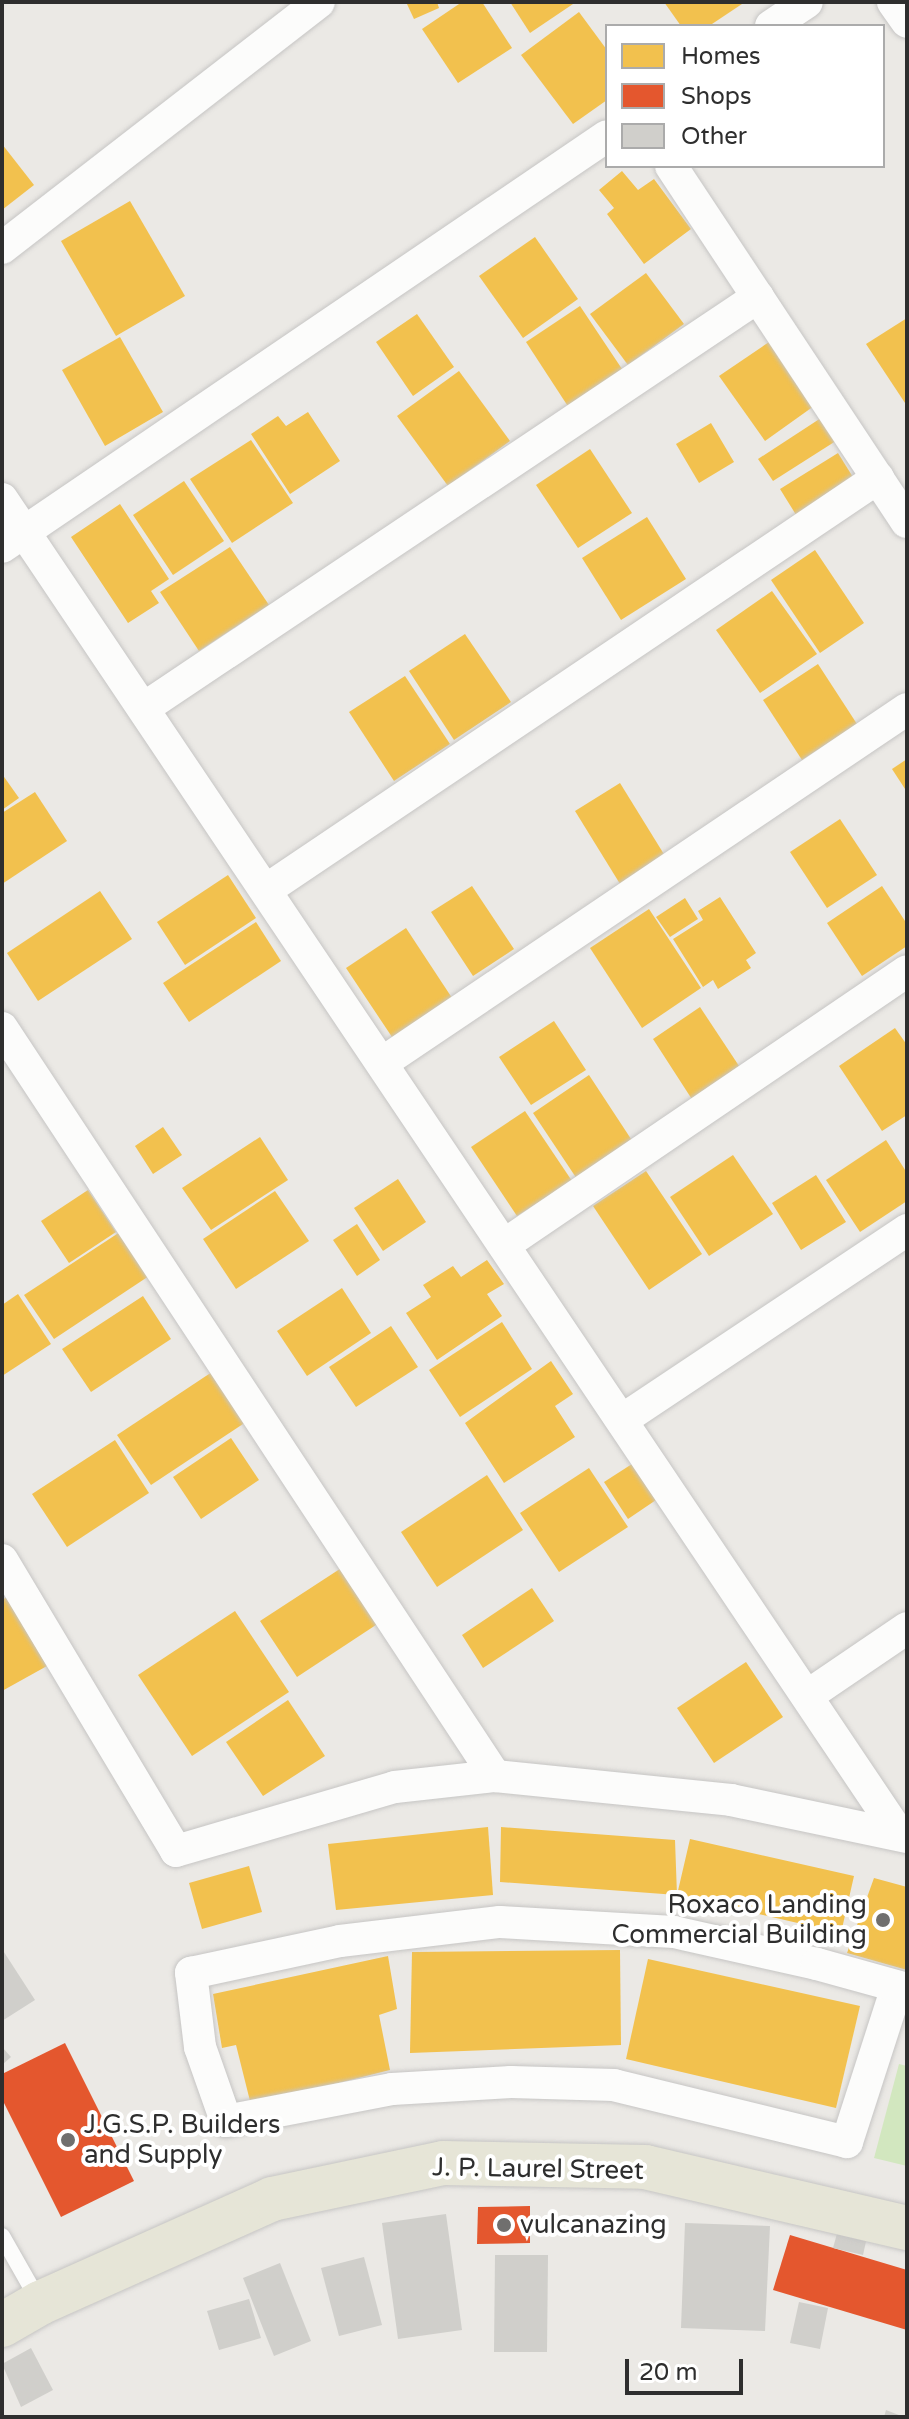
<!DOCTYPE html>
<style>
body{margin:0}
#map{position:relative;width:909px;height:2419px;overflow:hidden;background:#ebe9e5;font-family:"Varela Round",sans-serif}
div>[style]{position:absolute}
[style*='--x']{left:calc(var(--x)*1px);top:calc(var(--y)*1px);width:calc(var(--w)*1px);rotate:calc(var(--a)*1deg)}
.pitch>*{inset:0;background:#d2e7bf}
.homes>*{inset:0;background:#f2c14e}
.shops>*{inset:0;background:#e4572e}
.building>*{inset:0;background:#d0cfcb}
.roads{filter:drop-shadow(0 0 2px #c6c5c4) drop-shadow(0 0 2px #c6c5c4)}
.lane>*{height:16px;margin:-8px;padding:0 8px;transform-origin:8px;border-radius:8px;background:#fcfcfb}
.street>*{height:32px;margin:-16px;padding:0 16px;transform-origin:16px;border-radius:16px;background:#fcfcfb}
.primary>*{height:44px;margin:-22px;padding:0 22px;transform-origin:22px;border-radius:22px;background:#e6e5d7}
.dots>*{width:22px;height:22px;translate:-50% -50%;box-sizing:border-box;border:4px solid #fff;border-radius:50%}
span{translate:-50% -50%;white-space:nowrap;text-align:center;line-height:1.15;-webkit-text-stroke:8px #fff;paint-order:stroke}
.poi-label{font-size:26px;color:#2e2e2e}
.right{translate:-100% -50%;text-align:right}
.left{translate:0 -50%;text-align:left}
.street-label{font-size:26px;color:#2e2e2e}
.frame{position:absolute;inset:0;border:4px solid #2e2e2e;pointer-events:none}
.legend{position:absolute;left:605px;top:24px;width:280px;height:144px;box-sizing:border-box;background:#fff;border:2px solid #ababab;margin:0;padding:10px 14px;list-style:none;font-size:24px;color:#2e2e2e}
.legend li{display:flex;align-items:center;gap:16px;height:40px}
.legend b{width:40px;border:2px solid #ababab}
.scale{position:absolute;left:625px;top:2359px;width:118px;height:36px;box-sizing:border-box;border:4px solid #2e2e2e;border-top:0;padding-left:10px;font-size:24px;line-height:28px;white-space:nowrap;color:#2e2e2e;-webkit-text-stroke:6px #fff;paint-order:stroke}
</style>
<div id="map">
<div class="pitch">
<div style="clip-path:polygon(899px 2064px,907px 2066px,907px 2166px,874px 2158px)"></div>
</div>
<div class="homes">
<div style="clip-path:polygon(406px 2px,437px 2px,439px 8px,414px 19px)"></div>
<div style="clip-path:polygon(462px 2px,482px 2px,512px 48px,458px 83px,422px 29px)"></div>
<div style="clip-path:polygon(510px 2px,572px 2px,573px 4px,530px 33px)"></div>
<div style="clip-path:polygon(664px 2px,745px 2px,709px 26px,681px 26px)"></div>
<div style="clip-path:polygon(579px 12px,607px 50px,607px 100px,573px 124px,521px 55px)"></div>
<div style="clip-path:polygon(2px 144px,34px 185px,2px 210px)"></div>
<div style="clip-path:polygon(622px 171px,638px 190px,654px 179px,691px 229px,644px 264px,607px 214px,614px 208px,599px 190px)"></div>
<div style="clip-path:polygon(130px 201px,185px 296px,116px 336px,61px 241px)"></div>
<div style="clip-path:polygon(535px 237px,578px 299px,523px 338px,479px 276px)"></div>
<div style="clip-path:polygon(646px 273px,684px 324px,628px 365px,590px 314px)"></div>
<div style="clip-path:polygon(580px 306px,626px 375px,571px 411px,526px 342px)"></div>
<div style="clip-path:polygon(417px 314px,454px 367px,413px 396px,376px 342px)"></div>
<div style="clip-path:polygon(907px 318px,907px 406px,866px 344px)"></div>
<div style="clip-path:polygon(120px 337px,163px 412px,105px 446px,62px 370px)"></div>
<div style="clip-path:polygon(769px 342px,814px 406px,765px 441px,719px 376px)"></div>
<div style="clip-path:polygon(459px 371px,510px 441px,448px 486px,397px 416px)"></div>
<div style="clip-path:polygon(308px 412px,340px 461px,290px 494px,251px 434px,278px 416px,286px 426px)"></div>
<div style="clip-path:polygon(824px 416px,839px 439px,773px 481px,758px 459px)"></div>
<div style="clip-path:polygon(711px 423px,734px 462px,699px 483px,676px 444px)"></div>
<div style="clip-path:polygon(251px 440px,293px 503px,232px 543px,190px 479px)"></div>
<div style="clip-path:polygon(590px 449px,632px 513px,578px 548px,536px 485px)"></div>
<div style="clip-path:polygon(838px 453px,856px 482px,798px 518px,780px 489px)"></div>
<div style="clip-path:polygon(184px 481px,224px 541px,173px 575px,133px 515px)"></div>
<div style="clip-path:polygon(120px 504px,169px 579px,151px 591px,159px 603px,128px 623px,71px 537px)"></div>
<div style="clip-path:polygon(647px 517px,686px 579px,621px 620px,582px 558px)"></div>
<div style="clip-path:polygon(230px 547px,269px 605px,199px 651px,160px 592px)"></div>
<div style="clip-path:polygon(815px 550px,864px 623px,820px 653px,771px 580px)"></div>
<div style="clip-path:polygon(772px 591px,817px 654px,760px 693px,716px 630px)"></div>
<div style="clip-path:polygon(465px 634px,511px 702px,454px 740px,409px 671px)"></div>
<div style="clip-path:polygon(818px 664px,857px 724px,802px 760px,763px 700px)"></div>
<div style="clip-path:polygon(405px 676px,450px 744px,394px 781px,349px 712px)"></div>
<div style="clip-path:polygon(907px 759px,907px 792px,892px 769px)"></div>
<div style="clip-path:polygon(2px 774px,19px 798px,2px 810px)"></div>
<div style="clip-path:polygon(620px 783px,670px 864px,625px 892px,575px 811px)"></div>
<div style="clip-path:polygon(35px 792px,67px 841px,2px 884px,2px 813px)"></div>
<div style="clip-path:polygon(840px 819px,877px 875px,827px 908px,790px 852px)"></div>
<div style="clip-path:polygon(228px 875px,256px 918px,185px 965px,157px 922px)"></div>
<div style="clip-path:polygon(472px 886px,514px 949px,473px 976px,431px 912px)"></div>
<div style="clip-path:polygon(882px 886px,907px 924px,907px 946px,862px 976px,827px 923px)"></div>
<div style="clip-path:polygon(100px 891px,132px 939px,38px 1001px,7px 953px)"></div>
<div style="clip-path:polygon(720px 897px,756px 953px,746px 960px,751px 968px,718px 989px,713px 980px,703px 987px,673px 939px,703px 920px,698px 911px)"></div>
<div style="clip-path:polygon(685px 898px,698px 919px,670px 937px,656px 917px)"></div>
<div style="clip-path:polygon(649px 909px,701px 988px,642px 1028px,590px 948px)"></div>
<div style="clip-path:polygon(256px 922px,281px 961px,189px 1022px,163px 983px)"></div>
<div style="clip-path:polygon(406px 928px,456px 1004px,396px 1043px,346px 968px)"></div>
<div style="clip-path:polygon(700px 1007px,743px 1072px,695px 1104px,653px 1039px)"></div>
<div style="clip-path:polygon(554px 1021px,586px 1070px,531px 1105px,499px 1057px)"></div>
<div style="clip-path:polygon(895px 1028px,907px 1045px,907px 1115px,882px 1131px,839px 1066px)"></div>
<div style="clip-path:polygon(589px 1075px,633px 1142px,577px 1179px,533px 1113px)"></div>
<div style="clip-path:polygon(525px 1111px,572px 1181px,517px 1216px,471px 1147px)"></div>
<div style="clip-path:polygon(163px 1127px,182px 1155px,153px 1174px,135px 1146px)"></div>
<div style="clip-path:polygon(260px 1137px,288px 1180px,211px 1230px,182px 1188px)"></div>
<div style="clip-path:polygon(886px 1140px,907px 1173px,907px 1201px,860px 1232px,826px 1180px)"></div>
<div style="clip-path:polygon(733px 1155px,773px 1214px,709px 1256px,670px 1197px)"></div>
<div style="clip-path:polygon(646px 1171px,702px 1254px,649px 1290px,593px 1206px)"></div>
<div style="clip-path:polygon(816px 1175px,846px 1222px,801px 1250px,772px 1203px)"></div>
<div style="clip-path:polygon(398px 1179px,426px 1222px,383px 1251px,354px 1208px)"></div>
<div style="clip-path:polygon(88px 1190px,116px 1232px,69px 1263px,41px 1221px)"></div>
<div style="clip-path:polygon(275px 1191px,309px 1241px,236px 1289px,203px 1239px)"></div>
<div style="clip-path:polygon(357px 1224px,380px 1260px,357px 1276px,333px 1240px)"></div>
<div style="clip-path:polygon(120px 1232px,149px 1276px,54px 1339px,24px 1295px)"></div>
<div style="clip-path:polygon(487px 1260px,504px 1284px,487px 1294px,502px 1316px,437px 1360px,406px 1313px,431px 1297px,423px 1285px,453px 1266px,461px 1277px)"></div>
<div style="clip-path:polygon(342px 1288px,371px 1333px,307px 1376px,277px 1331px)"></div>
<div style="clip-path:polygon(18px 1294px,51px 1344px,2px 1376px,2px 1305px)"></div>
<div style="clip-path:polygon(143px 1296px,171px 1339px,91px 1392px,62px 1349px)"></div>
<div style="clip-path:polygon(502px 1322px,532px 1369px,460px 1417px,429px 1370px)"></div>
<div style="clip-path:polygon(391px 1326px,418px 1367px,356px 1407px,329px 1367px)"></div>
<div style="clip-path:polygon(551px 1361px,573px 1394px,555px 1406px,575px 1437px,504px 1483px,465px 1423px)"></div>
<div style="clip-path:polygon(212px 1372px,246px 1422px,151px 1485px,117px 1435px)"></div>
<div style="clip-path:polygon(231px 1438px,259px 1480px,201px 1519px,173px 1477px)"></div>
<div style="clip-path:polygon(115px 1440px,149px 1493px,67px 1547px,32px 1494px)"></div>
<div style="clip-path:polygon(632px 1464px,656px 1500px,628px 1519px,604px 1482px)"></div>
<div style="clip-path:polygon(589px 1468px,628px 1527px,559px 1572px,520px 1513px)"></div>
<div style="clip-path:polygon(487px 1475px,523px 1530px,437px 1587px,401px 1532px)"></div>
<div style="clip-path:polygon(349px 1563px,385px 1619px,297px 1677px,260px 1621px)"></div>
<div style="clip-path:polygon(532px 1588px,554px 1621px,483px 1668px,462px 1635px)"></div>
<div style="clip-path:polygon(7px 1597px,47px 1666px,2px 1691px,2px 1600px)"></div>
<div style="clip-path:polygon(235px 1611px,289px 1692px,192px 1756px,138px 1675px)"></div>
<div style="clip-path:polygon(746px 1662px,783px 1717px,714px 1763px,677px 1708px)"></div>
<div style="clip-path:polygon(288px 1700px,325px 1756px,263px 1796px,226px 1742px)"></div>
<div style="clip-path:polygon(488px 1827px,493px 1895px,336px 1910px,328px 1844px)"></div>
<div style="clip-path:polygon(501px 1827px,675px 1840px,677px 1895px,690px 1839px,854px 1876px,841px 1933px,677px 1895px,500px 1882px)"></div>
<div style="clip-path:polygon(249px 1866px,262px 1912px,202px 1929px,189px 1883px)"></div>
<div style="clip-path:polygon(874px 1878px,907px 1887px,907px 1970px,847px 1953px)"></div>
<div style="clip-path:polygon(620px 1950px,621px 2045px,410px 2053px,412px 1952px)"></div>
<div style="clip-path:polygon(388px 1956px,397px 2009px,379px 2015px,390px 2070px,251px 2105px,236px 2045px,222px 2048px,213px 1994px)"></div>
<div style="clip-path:polygon(648px 1959px,860px 2006px,836px 2108px,626px 2059px)"></div>
</div>
<div class="shops">
<div style="clip-path:polygon(65px 2043px,134px 2181px,61px 2217px,2px 2099px,2px 2074px)"></div>
<div style="clip-path:polygon(530px 2206px,530px 2243px,477px 2244px,478px 2207px)"></div>
<div style="clip-path:polygon(790px 2235px,907px 2270px,907px 2330px,773px 2290px)"></div>
</div>
<div class="building">
<div style="clip-path:polygon(2px 1949px,35px 2000px,2px 2021px)"></div>
<div style="clip-path:polygon(2px 2047px,11px 2057px,2px 2065px)"></div>
<div style="clip-path:polygon(446px 2214px,462px 2330px,398px 2339px,382px 2223px)"></div>
<div style="clip-path:polygon(685px 2223px,770px 2226px,765px 2331px,681px 2328px)"></div>
<div style="clip-path:polygon(838px 2230px,867px 2237px,863px 2255px,833px 2248px)"></div>
<div style="clip-path:polygon(495px 2255px,548px 2255px,547px 2352px,494px 2352px)"></div>
<div style="clip-path:polygon(364px 2257px,382px 2325px,339px 2336px,321px 2268px)"></div>
<div style="clip-path:polygon(280px 2263px,311px 2341px,274px 2356px,243px 2278px)"></div>
<div style="clip-path:polygon(249px 2299px,261px 2338px,219px 2350px,207px 2311px)"></div>
<div style="clip-path:polygon(799px 2302px,828px 2308px,820px 2349px,790px 2343px)"></div>
<div style="clip-path:polygon(31px 2348px,53px 2390px,21px 2407px,2px 2364px)"></div>
<div style="clip-path:polygon(886px 2410px,904px 2417px,884px 2417px)"></div>
</div>
<div class="roads">
<div class="lane">
<div style="--x:2;--y:2236;--w:75;--a:60.4"></div>
</div>
<div class="street">
<div style="--x:893;--y:2;--w:24;--a:55"></div>
<div style="--x:771;--y:26;--w:43;--a:-33.7"></div>
<div style="--x:671;--y:166;--w:427;--a:56.5"></div>
<div style="--x:2;--y:248;--w:401;--a:-37.8"></div>
<div style="--x:2;--y:499;--w:1608;--a:56.1"></div>
<div style="--x:2;--y:547;--w:731;--a:-34.19"></div>
<div style="--x:144;--y:708;--w:739;--a:-33.8"></div>
<div style="--x:266;--y:890;--w:738;--a:-33.95"></div>
<div style="--x:2;--y:1028;--w:896;--a:56.61"></div>
<div style="--x:382;--y:1063;--w:633;--a:-33.99"></div>
<div style="--x:504;--y:1245;--w:487;--a:-34.2"></div>
<div style="--x:622;--y:1420;--w:343;--a:-33.7"></div>
<div style="--x:2;--y:1560;--w:339;--a:59.1"></div>
<div style="--x:176;--y:1851;--w:228;--a:-16.3"></div>
<div style="--x:395;--y:1787;--w:101;--a:-6.3"></div>
<div style="--x:495;--y:1776;--w:237;--a:5.8"></div>
<div style="--x:731;--y:1800;--w:180;--a:11.9"></div>
<div style="--x:807;--y:1696;--w:121;--a:-34.2"></div>
<div style="--x:897;--y:1987;--w:163;--a:107.9"></div>
<div style="--x:847;--y:2142;--w:240;--a:-166.3"></div>
<div style="--x:614;--y:2085;--w:103;--a:-178.3"></div>
<div style="--x:511;--y:2082;--w:119;--a:176.6"></div>
<div style="--x:392;--y:2089;--w:169;--a:169.1"></div>
<div style="--x:226;--y:2121;--w:78;--a:-109.4"></div>
<div style="--x:200;--y:2047;--w:75;--a:-96.9"></div>
<div style="--x:191;--y:1973;--w:152;--a:-12.1"></div>
<div style="--x:340;--y:1941;--w:161;--a:-6.8"></div>
<div style="--x:500;--y:1922;--w:174;--a:3.3"></div>
<div style="--x:674;--y:1932;--w:147;--a:12.6"></div>
<div style="--x:817;--y:1964;--w:93;--a:15.5"></div>
</div>
<div class="primary">
<div style="--x:2;--y:2325;--w:44;--a:-30.1"></div>
<div style="--x:40;--y:2303;--w:254;--a:-24.1"></div>
<div style="--x:272;--y:2199;--w:175;--a:-11.9"></div>
<div style="--x:443;--y:2163;--w:202;--a:1.1"></div>
<div style="--x:645;--y:2167;--w:269;--a:13.1"></div>
</div>
</div>
<div class="dots">
<div style="left:883px;top:1920px;background:#706f6e"></div>
<div style="left:68px;top:2140px;background:#706f6e"></div>
<div style="left:504px;top:2225px;background:#706f6e"></div>
</div>
<div class="poi-label">
<span class="right" style="left:867px;top:1920px">Roxaco Landing<br>Commercial Building</span>
<span class="left" style="left:84px;top:2140px">J.G.S.P. Builders<br>and Supply</span>
<span class="left" style="left:520px;top:2225px">vulcanazing</span>
</div>
<div class="street-label">
<span style="left:538px;top:2169px;rotate:1deg">J. P. Laurel Street</span>
</div>
<div class="frame"></div>
<ul class="legend">
<li><b style="height:22px;background:#f2c14e"></b>Homes</li>
<li><b style="height:22px;background:#e4572e"></b>Shops</li>
<li><b style="height:22px;background:#d0cfcb"></b>Other</li>
</ul>
<div class="scale">20 m</div>
</div>
